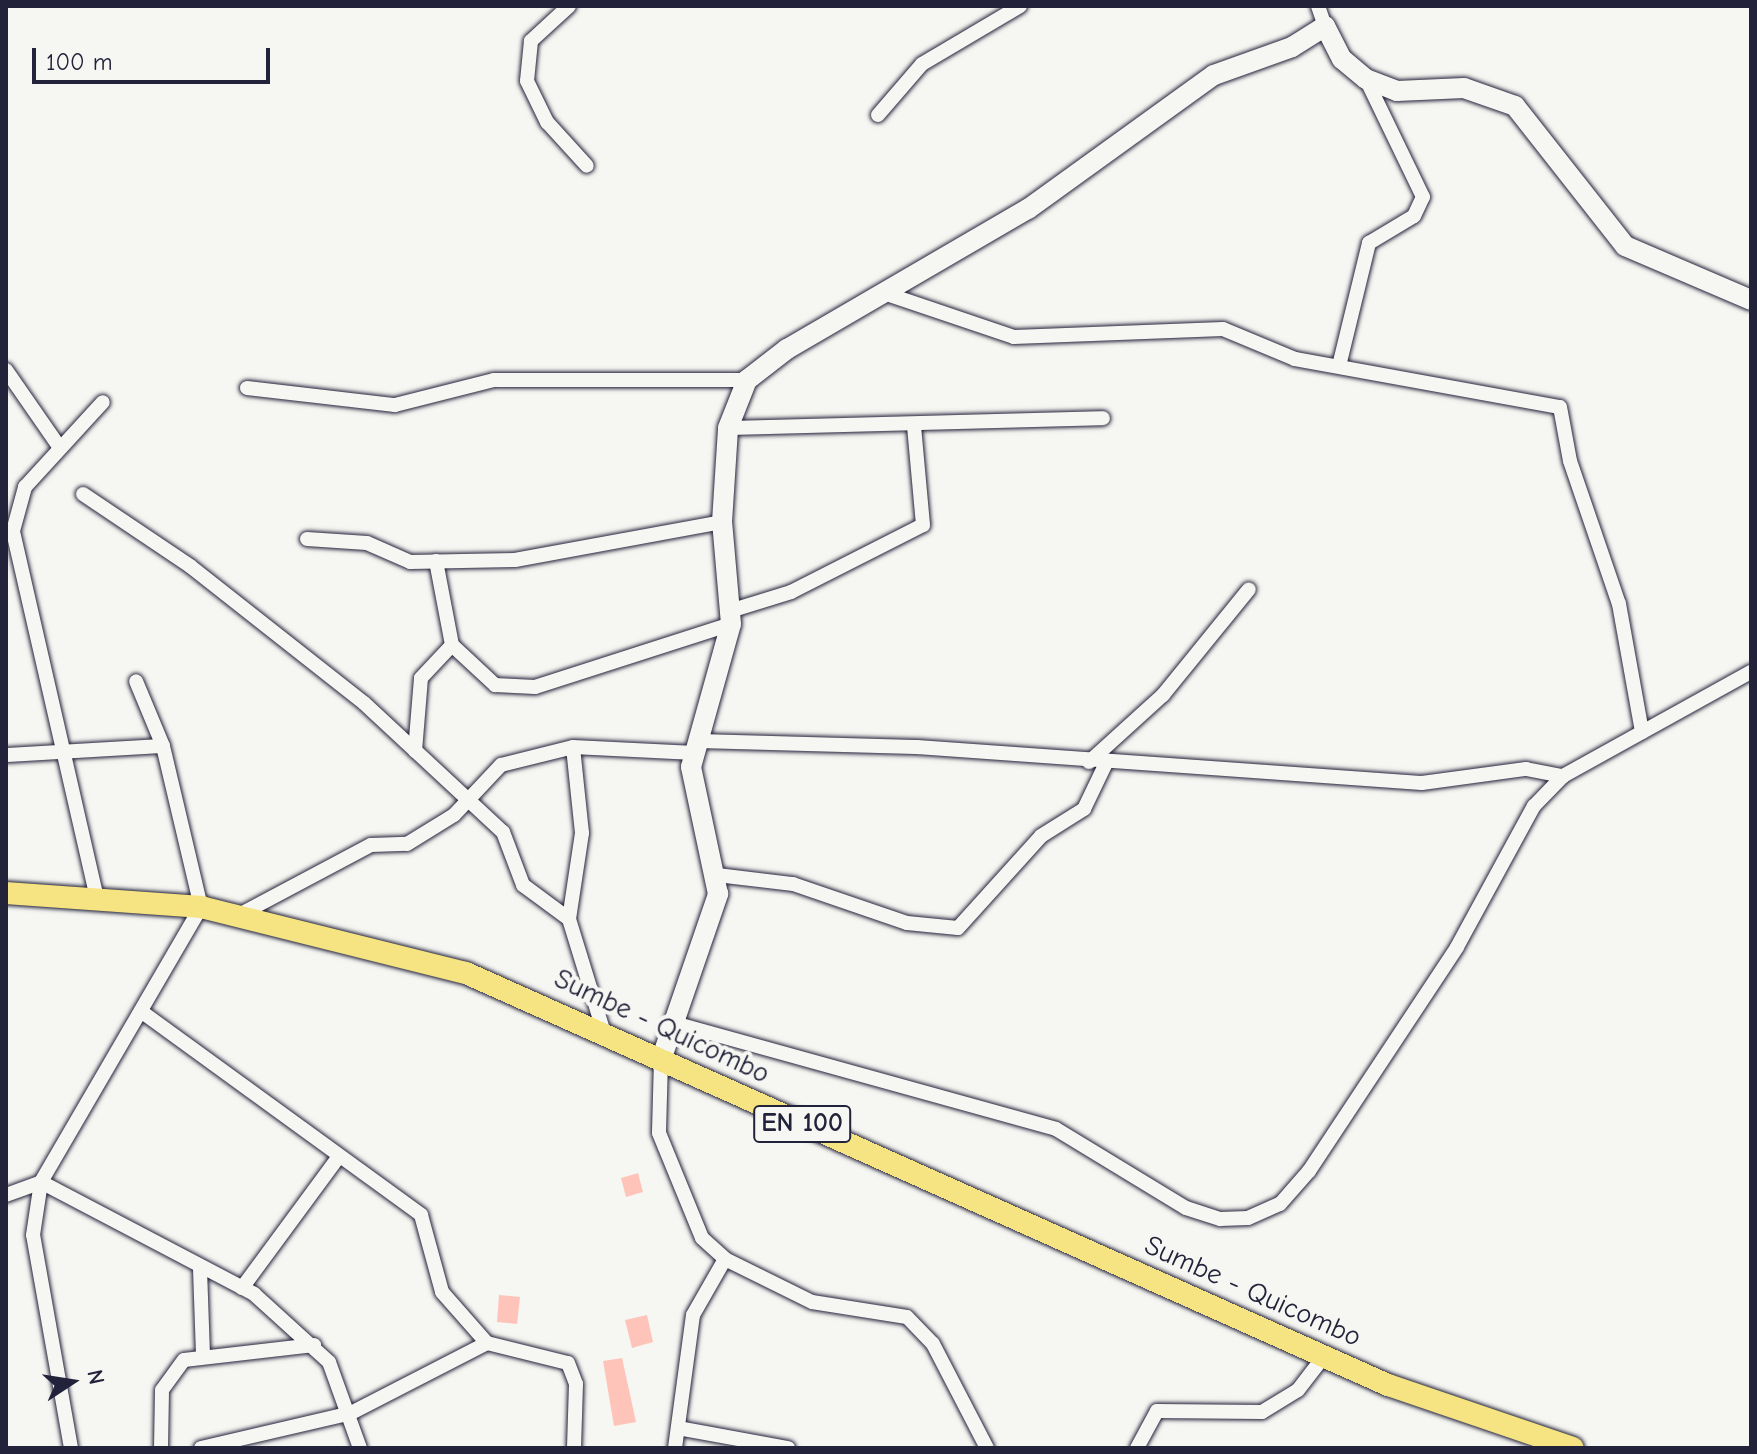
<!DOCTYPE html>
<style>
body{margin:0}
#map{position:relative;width:1757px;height:1454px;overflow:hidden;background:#f6f6f2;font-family:"Comic Neue",sans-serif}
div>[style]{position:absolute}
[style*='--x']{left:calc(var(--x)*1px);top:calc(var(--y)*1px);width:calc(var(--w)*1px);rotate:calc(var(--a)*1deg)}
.building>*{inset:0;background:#ffc4b9}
.roads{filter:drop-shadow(0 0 2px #22223b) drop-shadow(0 0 2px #22223b)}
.street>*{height:14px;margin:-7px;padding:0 7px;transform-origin:7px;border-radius:7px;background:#f6f6f2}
.secondary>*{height:20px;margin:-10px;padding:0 10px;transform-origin:10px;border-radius:10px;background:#f6f6f2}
.primary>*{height:22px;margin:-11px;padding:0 11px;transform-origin:11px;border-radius:11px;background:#f6e381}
span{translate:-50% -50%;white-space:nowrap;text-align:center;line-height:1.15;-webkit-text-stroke:8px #f6f6f2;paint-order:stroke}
.shield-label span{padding:2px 6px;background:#f6f6f2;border:2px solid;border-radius:6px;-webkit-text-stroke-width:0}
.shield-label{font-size:26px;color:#22223b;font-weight:700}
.street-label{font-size:28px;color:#22223b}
.frame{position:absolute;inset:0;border:8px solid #22223b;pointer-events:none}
.north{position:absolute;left:32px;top:1342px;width:80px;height:80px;-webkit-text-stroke:6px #f6f6f2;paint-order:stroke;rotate:78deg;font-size:22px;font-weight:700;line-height:32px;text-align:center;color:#22223b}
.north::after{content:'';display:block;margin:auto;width:28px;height:36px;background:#22223b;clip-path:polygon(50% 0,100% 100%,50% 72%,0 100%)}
.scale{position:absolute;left:32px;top:48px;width:238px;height:36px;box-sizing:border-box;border:4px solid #22223b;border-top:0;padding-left:10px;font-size:24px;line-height:28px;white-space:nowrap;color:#22223b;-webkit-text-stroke:6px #f6f6f2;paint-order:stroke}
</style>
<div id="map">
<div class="building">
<div style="clip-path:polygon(638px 1173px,643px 1192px,626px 1197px,621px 1178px)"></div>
<div style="clip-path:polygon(499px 1295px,520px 1297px,517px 1324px,497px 1322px)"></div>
<div style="clip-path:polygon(647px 1315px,653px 1342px,632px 1348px,625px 1320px)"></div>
<div style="clip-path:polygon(622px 1358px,636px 1422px,614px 1426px,603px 1361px)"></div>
</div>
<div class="roads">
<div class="street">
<div style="--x:569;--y:6;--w:52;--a:137.4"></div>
<div style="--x:531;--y:41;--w:40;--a:95.7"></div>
<div style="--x:527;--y:81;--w:46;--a:64"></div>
<div style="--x:547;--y:122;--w:59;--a:47.7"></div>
<div style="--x:1318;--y:6;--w:21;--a:71"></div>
<div style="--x:878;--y:115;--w:67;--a:-49.2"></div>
<div style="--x:922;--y:64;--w:114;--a:-30.6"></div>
<div style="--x:881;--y:292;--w:140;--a:18.7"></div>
<div style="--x:1014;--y:337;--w:209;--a:-2.2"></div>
<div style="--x:1223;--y:329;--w:78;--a:22.6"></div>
<div style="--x:1295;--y:359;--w:269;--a:10.3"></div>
<div style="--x:1560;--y:407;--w:55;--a:79.5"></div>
<div style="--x:1570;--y:461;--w:151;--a:71.1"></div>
<div style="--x:1619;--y:604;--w:130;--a:79.8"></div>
<div style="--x:1339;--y:366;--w:127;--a:-76.3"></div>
<div style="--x:1369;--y:243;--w:52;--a:-31"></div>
<div style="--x:1414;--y:216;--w:21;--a:-65"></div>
<div style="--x:1423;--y:197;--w:131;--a:-115.8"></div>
<div style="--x:6;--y:370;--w:91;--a:55.3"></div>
<div style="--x:247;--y:388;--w:149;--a:6.6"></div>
<div style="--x:395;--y:405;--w:102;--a:-14.2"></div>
<div style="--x:494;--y:380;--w:253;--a:0"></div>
<div style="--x:728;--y:428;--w:375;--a:-1.5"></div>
<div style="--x:83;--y:494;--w:129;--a:33.9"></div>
<div style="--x:190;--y:566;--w:221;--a:38.2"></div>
<div style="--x:364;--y:703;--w:190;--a:42.9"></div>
<div style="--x:503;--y:832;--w:57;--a:69.3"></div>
<div style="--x:523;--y:885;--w:57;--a:36.5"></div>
<div style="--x:569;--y:919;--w:119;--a:72.9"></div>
<div style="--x:307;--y:539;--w:60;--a:3.8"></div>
<div style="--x:367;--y:543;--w:47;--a:23.8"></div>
<div style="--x:410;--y:562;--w:105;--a:-1.1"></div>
<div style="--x:515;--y:560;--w:210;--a:-10.4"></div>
<div style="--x:436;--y:561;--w:86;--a:79.2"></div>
<div style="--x:452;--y:645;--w:59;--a:42.9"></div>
<div style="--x:495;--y:685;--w:40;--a:2.9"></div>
<div style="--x:535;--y:687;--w:206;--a:-17.8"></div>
<div style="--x:733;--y:610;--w:61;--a:-17.2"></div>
<div style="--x:791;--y:592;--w:148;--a:-26.9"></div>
<div style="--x:923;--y:525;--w:99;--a:-95.2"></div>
<div style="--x:697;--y:741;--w:220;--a:1.6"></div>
<div style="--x:917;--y:747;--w:506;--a:4.08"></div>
<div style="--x:1422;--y:783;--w:105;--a:-7.7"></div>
<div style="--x:1526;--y:769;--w:38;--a:11"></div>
<div style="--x:415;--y:751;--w:73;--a:-85.3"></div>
<div style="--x:421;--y:678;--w:45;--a:-46.8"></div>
<div style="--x:6;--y:755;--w:157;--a:-3.3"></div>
<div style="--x:1089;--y:762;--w:100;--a:-42.2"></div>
<div style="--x:1163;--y:695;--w:136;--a:-50.9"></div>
<div style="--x:717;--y:875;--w:77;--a:6.8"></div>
<div style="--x:793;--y:884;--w:120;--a:18.9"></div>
<div style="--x:907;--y:923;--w:51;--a:5.6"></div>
<div style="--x:958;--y:928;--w:124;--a:-47.9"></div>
<div style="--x:1041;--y:836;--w:51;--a:-32.1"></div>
<div style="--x:1084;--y:809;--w:51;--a:-64.4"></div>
<div style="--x:96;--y:894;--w:372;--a:-102.9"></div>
<div style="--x:13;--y:531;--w:46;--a:-74.7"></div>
<div style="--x:25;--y:487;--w:115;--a:-47.5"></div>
<div style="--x:241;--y:914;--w:147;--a:-28"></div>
<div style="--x:371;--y:845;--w:36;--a:-2"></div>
<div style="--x:407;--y:844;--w:55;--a:-31.7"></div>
<div style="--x:454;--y:815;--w:69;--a:-46.8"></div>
<div style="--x:501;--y:765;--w:74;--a:-14"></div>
<div style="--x:573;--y:747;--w:122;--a:2.8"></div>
<div style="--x:569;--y:919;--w:87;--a:-81.4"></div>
<div style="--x:582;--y:833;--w:86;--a:-96"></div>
<div style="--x:142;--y:1012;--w:345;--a:36"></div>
<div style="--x:421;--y:1215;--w:80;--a:74.7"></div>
<div style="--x:442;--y:1292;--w:68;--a:48.6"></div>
<div style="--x:487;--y:1343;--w:83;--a:13.9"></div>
<div style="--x:568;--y:1363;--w:22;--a:69"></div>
<div style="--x:576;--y:1384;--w:64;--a:91.8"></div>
<div style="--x:674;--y:1023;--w:396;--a:15.5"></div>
<div style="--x:1056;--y:1129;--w:152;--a:31.3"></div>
<div style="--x:1186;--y:1208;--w:36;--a:18"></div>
<div style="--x:1220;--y:1219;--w:28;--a:-2"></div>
<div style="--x:1248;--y:1218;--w:35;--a:-24"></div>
<div style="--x:1280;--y:1204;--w:44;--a:-48.7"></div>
<div style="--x:1309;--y:1171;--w:268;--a:-56.5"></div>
<div style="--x:1457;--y:947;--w:161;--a:-61.4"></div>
<div style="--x:1534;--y:806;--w:42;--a:-46"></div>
<div style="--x:1563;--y:776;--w:215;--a:-29"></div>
<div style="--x:661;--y:1060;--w:73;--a:91.6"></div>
<div style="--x:659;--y:1133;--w:113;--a:67.7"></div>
<div style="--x:702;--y:1238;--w:31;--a:42"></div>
<div style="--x:725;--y:1259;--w:97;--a:26.3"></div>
<div style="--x:812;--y:1302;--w:96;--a:9"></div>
<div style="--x:907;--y:1317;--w:37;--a:46"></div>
<div style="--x:933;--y:1344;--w:117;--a:62.6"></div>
<div style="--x:6;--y:1195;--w:37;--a:-20"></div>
<div style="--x:41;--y:1182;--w:241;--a:27.7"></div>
<div style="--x:254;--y:1294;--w:101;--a:42.2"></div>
<div style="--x:329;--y:1362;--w:91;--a:70.2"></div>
<div style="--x:200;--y:1269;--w:87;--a:88"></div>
<div style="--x:242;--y:1288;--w:160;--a:-53.6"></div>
<div style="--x:678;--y:1428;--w:112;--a:10.3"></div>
<div style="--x:71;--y:1448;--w:216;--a:-100.1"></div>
<div style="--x:33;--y:1235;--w:54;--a:-81.4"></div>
<div style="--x:41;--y:1182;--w:318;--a:-59.8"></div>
<div style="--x:201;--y:907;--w:165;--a:-103.3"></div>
<div style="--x:163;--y:746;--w:70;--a:-112.6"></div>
<div style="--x:161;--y:1448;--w:58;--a:-89"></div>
<div style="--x:162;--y:1390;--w:37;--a:-54"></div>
<div style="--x:184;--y:1360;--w:131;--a:-6.6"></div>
<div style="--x:201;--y:1448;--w:154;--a:-13.1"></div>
<div style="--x:351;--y:1413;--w:153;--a:-27.2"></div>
<div style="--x:675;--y:1448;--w:134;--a:-82.3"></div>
<div style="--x:693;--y:1315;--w:64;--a:-60.3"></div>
<div style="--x:1137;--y:1448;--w:42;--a:-61.6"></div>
<div style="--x:1157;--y:1411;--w:105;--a:0.5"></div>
<div style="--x:1262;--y:1412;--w:42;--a:-31.4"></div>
<div style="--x:1298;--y:1390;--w:44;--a:-52.4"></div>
</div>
<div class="secondary">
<div style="--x:661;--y:1060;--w:176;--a:-71"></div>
<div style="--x:718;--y:894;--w:130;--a:-102"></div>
<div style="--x:691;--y:767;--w:148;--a:-74.4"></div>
<div style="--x:731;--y:624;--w:102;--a:-95"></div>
<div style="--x:722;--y:522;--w:94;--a:-86.3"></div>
<div style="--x:728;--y:428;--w:52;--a:-68.4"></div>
<div style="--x:747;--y:380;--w:51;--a:-37.8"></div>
<div style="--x:787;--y:349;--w:279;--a:-30.2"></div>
<div style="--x:1028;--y:209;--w:229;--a:-35.8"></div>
<div style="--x:1214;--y:75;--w:83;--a:-19.7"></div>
<div style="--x:1292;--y:47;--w:39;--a:-32"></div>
<div style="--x:1325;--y:26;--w:37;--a:63"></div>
<div style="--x:1342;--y:59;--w:31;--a:40"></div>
<div style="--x:1366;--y:79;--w:33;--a:21"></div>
<div style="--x:1397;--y:91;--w:67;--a:-2.6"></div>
<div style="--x:1464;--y:88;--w:54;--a:19.4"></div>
<div style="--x:1515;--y:106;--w:178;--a:51.8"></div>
<div style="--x:1625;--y:246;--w:137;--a:23.2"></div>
</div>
<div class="primary">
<div style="--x:6;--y:893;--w:196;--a:4.1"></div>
<div style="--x:201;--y:907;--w:273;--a:14"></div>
<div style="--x:466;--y:973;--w:1010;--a:24.08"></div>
<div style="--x:1388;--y:1385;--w:195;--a:18.8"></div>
</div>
</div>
<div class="shield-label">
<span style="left:802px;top:1124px">EN 100</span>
</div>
<div class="street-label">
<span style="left:662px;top:1026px;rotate:25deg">Sumbe - Quicombo</span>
<span style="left:1253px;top:1291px;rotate:24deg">Sumbe - Quicombo</span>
</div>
<div class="frame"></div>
<div class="north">N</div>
<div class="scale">100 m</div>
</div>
